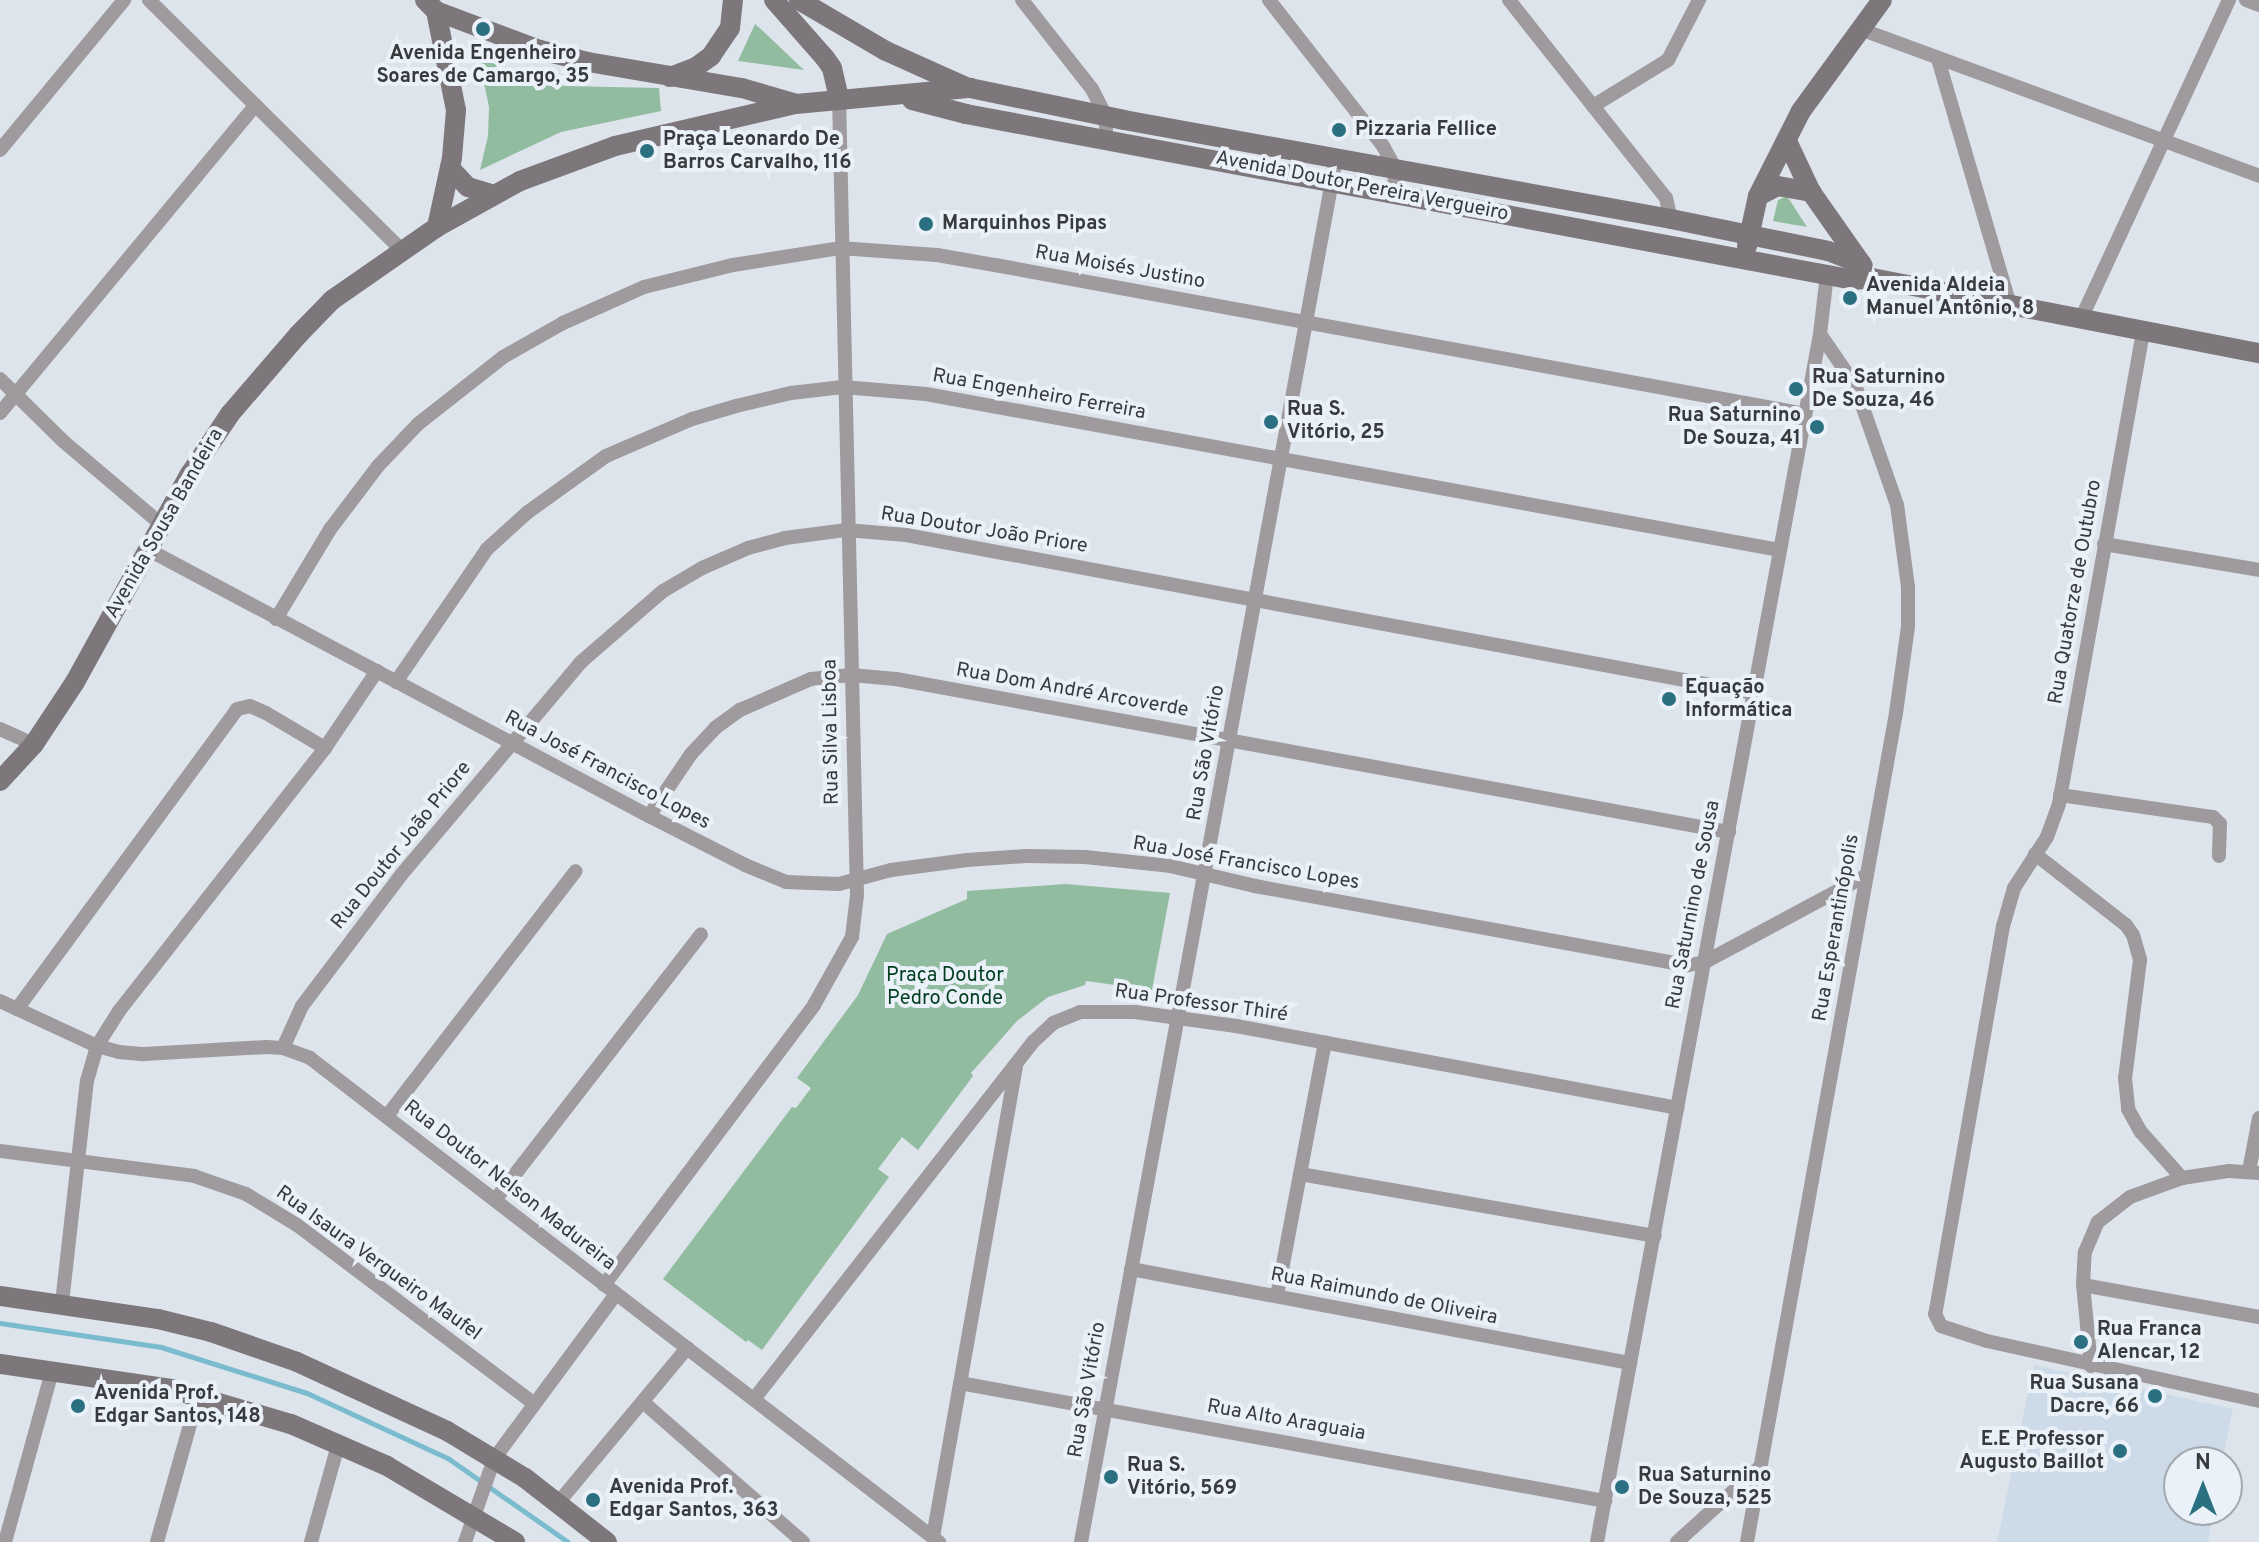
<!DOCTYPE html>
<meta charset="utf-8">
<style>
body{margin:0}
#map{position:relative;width:2259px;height:1542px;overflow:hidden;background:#dde4eb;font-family:Overpass,sans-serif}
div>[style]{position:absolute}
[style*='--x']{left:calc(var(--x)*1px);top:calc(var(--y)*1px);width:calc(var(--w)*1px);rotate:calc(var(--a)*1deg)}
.built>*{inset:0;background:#cddae7}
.green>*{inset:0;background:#92bc9f}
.stream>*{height:5px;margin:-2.5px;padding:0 2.5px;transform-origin:2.5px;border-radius:2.5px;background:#7abbcd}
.street>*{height:14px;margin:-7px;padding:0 7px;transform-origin:7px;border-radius:7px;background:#9e9a9d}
.secondary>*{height:20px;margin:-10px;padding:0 10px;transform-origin:10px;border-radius:10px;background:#7d777b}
.dots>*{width:22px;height:22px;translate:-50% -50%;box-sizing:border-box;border:4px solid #eaf1f9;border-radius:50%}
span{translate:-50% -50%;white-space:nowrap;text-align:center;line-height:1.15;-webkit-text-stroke:8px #eaf1f9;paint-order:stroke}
.poi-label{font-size:20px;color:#383b3e;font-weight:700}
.left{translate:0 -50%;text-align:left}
.right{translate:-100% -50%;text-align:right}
.street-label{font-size:20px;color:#383b3e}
.park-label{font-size:20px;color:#003e1f}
.north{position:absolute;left:2163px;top:1446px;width:80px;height:80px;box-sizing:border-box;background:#eaf1f9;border:2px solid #a3a8ae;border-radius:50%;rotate:0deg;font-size:22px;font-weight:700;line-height:32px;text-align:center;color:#383b3e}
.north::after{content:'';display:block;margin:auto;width:28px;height:36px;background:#2b7080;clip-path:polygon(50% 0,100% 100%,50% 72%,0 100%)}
</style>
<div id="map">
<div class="built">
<div style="clip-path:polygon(2034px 1365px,2233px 1409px,2222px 1462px,2179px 1462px,2179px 1510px,2214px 1510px,2208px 1542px,1997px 1542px)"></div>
</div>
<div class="green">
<div style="clip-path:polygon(755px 24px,764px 32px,804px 70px,738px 61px)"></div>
<div style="clip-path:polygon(479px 59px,564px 86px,659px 88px,661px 111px,561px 132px,480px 170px,488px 136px,489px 107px)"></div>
<div style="clip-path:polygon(1785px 197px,1789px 199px,1807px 227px,1773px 221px,1778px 200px)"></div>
<div style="clip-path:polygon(1066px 884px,1170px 893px,1152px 990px,1086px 981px,1085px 985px,1048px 997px,1017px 1021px,971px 1073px,973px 1076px,918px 1150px,902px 1137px,878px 1169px,889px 1177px,762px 1350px,748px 1340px,746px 1342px,663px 1279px,792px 1107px,796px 1108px,811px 1088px,797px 1078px,858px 995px,887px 934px,967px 899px,967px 891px)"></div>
</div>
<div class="stream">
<div style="--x:0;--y:1323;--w:163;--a:8.5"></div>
<div style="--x:161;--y:1347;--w:153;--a:17.5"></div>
<div style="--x:307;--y:1393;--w:157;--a:24.9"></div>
<div style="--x:449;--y:1459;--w:145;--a:34.9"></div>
</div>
<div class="street">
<div style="--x:149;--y:0;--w:354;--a:44.7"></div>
<div style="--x:1022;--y:0;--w:113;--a:51.8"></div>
<div style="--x:1092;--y:89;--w:30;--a:63"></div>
<div style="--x:1106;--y:116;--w:23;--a:90"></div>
<div style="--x:1269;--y:0;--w:185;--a:52"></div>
<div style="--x:1383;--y:146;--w:25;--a:61"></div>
<div style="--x:1395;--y:168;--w:24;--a:92"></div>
<div style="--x:1509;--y:0;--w:253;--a:51.6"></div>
<div style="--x:1666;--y:198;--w:22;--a:77"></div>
<div style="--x:2246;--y:0;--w:14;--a:21"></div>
<div style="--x:1860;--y:29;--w:425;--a:20.2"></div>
<div style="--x:1938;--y:59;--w:259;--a:73.7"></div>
<div style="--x:1593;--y:106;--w:88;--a:-31.5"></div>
<div style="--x:1668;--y:60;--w:68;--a:-62.7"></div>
<div style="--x:0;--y:150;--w:195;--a:-50.4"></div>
<div style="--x:2080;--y:321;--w:354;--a:-65.1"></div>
<div style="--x:2143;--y:332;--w:479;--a:100.1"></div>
<div style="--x:2059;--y:804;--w:35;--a:110"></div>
<div style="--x:2047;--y:837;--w:61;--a:122.9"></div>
<div style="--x:2014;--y:888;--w:40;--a:106"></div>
<div style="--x:2003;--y:926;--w:394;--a:99.9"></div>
<div style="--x:1935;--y:1314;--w:13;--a:63"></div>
<div style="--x:1941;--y:1326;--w:48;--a:18.1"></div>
<div style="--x:1987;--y:1341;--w:279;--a:12.4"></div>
<div style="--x:0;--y:379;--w:88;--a:44.5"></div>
<div style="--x:63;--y:441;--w:128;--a:40.3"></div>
<div style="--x:0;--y:413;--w:400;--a:-50.3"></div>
<div style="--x:2104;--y:544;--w:157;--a:9.5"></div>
<div style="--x:147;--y:549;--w:569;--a:28.01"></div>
<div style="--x:649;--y:816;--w:108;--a:27"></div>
<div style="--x:745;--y:865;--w:44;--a:22.5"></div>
<div style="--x:786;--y:882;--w:53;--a:2.2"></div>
<div style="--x:839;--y:884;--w:54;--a:-15.1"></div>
<div style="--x:891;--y:870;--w:77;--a:-7.5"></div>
<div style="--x:967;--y:860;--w:59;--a:-3.9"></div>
<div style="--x:1026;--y:856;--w:59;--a:1"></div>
<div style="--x:1085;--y:857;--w:85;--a:6"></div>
<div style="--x:1170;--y:866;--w:87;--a:13.2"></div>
<div style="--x:1255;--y:886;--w:439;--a:10.4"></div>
<div style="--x:1687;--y:965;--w:16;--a:-7"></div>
<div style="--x:1703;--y:963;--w:186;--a:-28.2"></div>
<div style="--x:276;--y:619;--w:106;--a:-58.9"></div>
<div style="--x:331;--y:528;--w:78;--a:-52.8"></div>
<div style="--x:378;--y:466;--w:58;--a:-46.4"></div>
<div style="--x:418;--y:424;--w:108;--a:-38.2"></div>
<div style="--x:503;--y:357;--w:69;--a:-29.5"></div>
<div style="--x:563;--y:323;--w:89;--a:-24"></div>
<div style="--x:644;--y:287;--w:92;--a:-13.9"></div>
<div style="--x:733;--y:265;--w:108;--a:-9"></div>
<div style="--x:840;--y:248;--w:97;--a:4.1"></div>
<div style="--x:937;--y:255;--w:59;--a:9.8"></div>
<div style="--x:995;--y:265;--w:824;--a:10.42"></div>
<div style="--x:396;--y:682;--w:161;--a:-55.6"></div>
<div style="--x:487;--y:549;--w:55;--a:-42.1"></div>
<div style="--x:528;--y:512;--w:96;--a:-35.7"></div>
<div style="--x:606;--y:456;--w:94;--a:-23.3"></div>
<div style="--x:692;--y:419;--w:46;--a:-16.5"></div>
<div style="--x:736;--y:406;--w:57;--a:-13.3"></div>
<div style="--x:791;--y:393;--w:52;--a:-6.6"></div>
<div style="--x:843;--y:387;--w:83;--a:4.8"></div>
<div style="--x:926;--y:394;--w:867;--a:10.36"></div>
<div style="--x:0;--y:729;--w:37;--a:24"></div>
<div style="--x:2060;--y:795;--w:155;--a:8.2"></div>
<div style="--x:2213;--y:817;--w:10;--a:45"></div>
<div style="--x:2220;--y:824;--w:32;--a:92"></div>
<div style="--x:649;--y:816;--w:75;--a:-55.9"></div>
<div style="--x:691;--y:754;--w:35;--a:-47"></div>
<div style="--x:715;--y:728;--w:31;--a:-36"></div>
<div style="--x:740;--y:710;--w:77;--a:-23.6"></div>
<div style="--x:811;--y:679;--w:40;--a:-5.7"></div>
<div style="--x:851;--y:675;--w:45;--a:5.1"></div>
<div style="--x:896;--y:679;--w:847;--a:10.41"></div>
<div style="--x:2035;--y:854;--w:115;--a:38"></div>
<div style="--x:2126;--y:925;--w:12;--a:55"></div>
<div style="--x:2133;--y:935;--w:26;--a:74"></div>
<div style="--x:2140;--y:960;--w:119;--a:97.2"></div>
<div style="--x:2125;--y:1078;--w:31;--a:84"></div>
<div style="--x:2128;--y:1109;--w:26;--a:61"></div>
<div style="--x:2141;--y:1132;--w:62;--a:48.3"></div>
<div style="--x:0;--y:1001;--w:107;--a:24.9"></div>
<div style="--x:97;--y:1046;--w:23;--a:15"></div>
<div style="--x:119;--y:1052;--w:25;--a:5"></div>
<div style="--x:144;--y:1054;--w:123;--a:-3.3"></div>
<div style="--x:267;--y:1047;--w:16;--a:4"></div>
<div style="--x:283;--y:1048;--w:29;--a:20"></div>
<div style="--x:310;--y:1058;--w:794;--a:37.58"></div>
<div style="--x:17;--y:1009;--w:372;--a:-53.7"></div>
<div style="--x:237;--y:709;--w:13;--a:-13"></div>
<div style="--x:250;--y:706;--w:17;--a:24"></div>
<div style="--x:266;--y:713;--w:69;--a:30.7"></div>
<div style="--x:283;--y:1048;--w:46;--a:-65.7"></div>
<div style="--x:302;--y:1006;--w:164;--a:-52.9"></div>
<div style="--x:401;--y:875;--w:279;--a:-49.8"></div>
<div style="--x:581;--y:662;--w:108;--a:-40.9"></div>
<div style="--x:663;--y:591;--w:45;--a:-30.5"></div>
<div style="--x:702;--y:568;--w:50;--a:-23.5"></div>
<div style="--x:748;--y:548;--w:38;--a:-15"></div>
<div style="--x:785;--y:538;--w:62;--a:-7.5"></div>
<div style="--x:846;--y:530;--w:60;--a:4.8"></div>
<div style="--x:906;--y:535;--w:863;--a:10.55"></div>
<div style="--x:387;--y:1116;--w:309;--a:-52.4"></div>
<div style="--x:0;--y:1151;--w:196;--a:7.3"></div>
<div style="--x:194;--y:1176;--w:55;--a:19.1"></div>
<div style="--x:246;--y:1194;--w:60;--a:31.3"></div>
<div style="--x:297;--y:1225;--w:296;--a:37"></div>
<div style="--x:2249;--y:1171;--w:54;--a:-79.3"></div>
<div style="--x:1300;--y:1174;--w:360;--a:9.9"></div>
<div style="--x:495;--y:1200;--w:336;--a:-52.2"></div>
<div style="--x:1131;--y:1269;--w:508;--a:10.67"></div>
<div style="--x:604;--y:1285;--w:350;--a:-53.1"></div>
<div style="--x:814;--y:1005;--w:78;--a:-60.8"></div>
<div style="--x:852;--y:937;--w:42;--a:-83.2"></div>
<div style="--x:857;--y:895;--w:797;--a:-91.29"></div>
<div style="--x:2083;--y:1285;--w:179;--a:10.3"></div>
<div style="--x:1277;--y:1296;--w:258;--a:-79.3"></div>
<div style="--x:62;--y:1303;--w:223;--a:-83.6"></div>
<div style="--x:87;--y:1081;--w:36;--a:-74"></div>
<div style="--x:97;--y:1046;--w:41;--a:-57.8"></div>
<div style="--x:119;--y:1011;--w:334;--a:-51.9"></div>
<div style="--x:325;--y:748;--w:93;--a:-56"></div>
<div style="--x:2091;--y:1366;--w:81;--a:-95.6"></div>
<div style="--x:2083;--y:1285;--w:33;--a:-87"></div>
<div style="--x:2085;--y:1252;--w:33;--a:-67"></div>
<div style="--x:2098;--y:1222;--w:41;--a:-38"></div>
<div style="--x:2130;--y:1197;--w:55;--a:-20.1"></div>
<div style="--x:2182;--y:1178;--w:48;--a:-8.5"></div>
<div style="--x:2229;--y:1171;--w:30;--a:4"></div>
<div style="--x:960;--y:1383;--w:656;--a:10.37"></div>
<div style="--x:754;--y:1399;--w:454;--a:-52"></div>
<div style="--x:1034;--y:1041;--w:26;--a:-43"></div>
<div style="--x:1053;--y:1023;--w:29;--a:-22"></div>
<div style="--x:1080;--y:1012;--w:55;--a:0"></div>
<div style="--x:1135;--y:1012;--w:102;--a:7.9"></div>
<div style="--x:1236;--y:1026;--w:449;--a:10.5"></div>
<div style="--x:643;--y:1402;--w:213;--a:41.2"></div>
<div style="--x:558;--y:1503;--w:202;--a:-50.2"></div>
<div style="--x:933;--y:1537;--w:480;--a:-80"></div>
<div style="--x:5;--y:1542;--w:177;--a:-74.6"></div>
<div style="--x:157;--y:1542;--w:152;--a:-74.3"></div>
<div style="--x:311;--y:1542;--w:104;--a:-74.4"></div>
<div style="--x:465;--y:1542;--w:88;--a:-70.7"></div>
<div style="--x:494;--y:1459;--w:205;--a:-53.5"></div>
<div style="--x:1081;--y:1542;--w:1406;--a:-79.55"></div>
<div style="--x:1597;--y:1542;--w:1228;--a:-79.54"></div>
<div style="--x:1820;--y:334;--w:60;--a:-83.3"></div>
<div style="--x:1677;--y:1542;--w:110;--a:-42.1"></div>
<div style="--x:1747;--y:1542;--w:842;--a:-79.81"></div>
<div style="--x:1896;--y:713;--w:88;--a:-82.1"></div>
<div style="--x:1908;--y:626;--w:39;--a:-90"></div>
<div style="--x:1908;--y:587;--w:83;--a:-97.6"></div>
<div style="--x:1897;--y:505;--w:127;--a:-109.3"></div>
<div style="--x:1855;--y:385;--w:62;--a:-124.5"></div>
</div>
<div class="secondary">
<div style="--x:425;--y:0;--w:16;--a:45"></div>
<div style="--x:436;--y:11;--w:111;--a:20.6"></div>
<div style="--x:540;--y:50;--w:49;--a:14"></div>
<div style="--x:588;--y:62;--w:156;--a:9.6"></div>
<div style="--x:742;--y:88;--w:53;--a:16.4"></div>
<div style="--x:774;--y:0;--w:77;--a:48.7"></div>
<div style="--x:825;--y:58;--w:12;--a:55"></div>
<div style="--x:832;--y:68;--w:31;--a:77"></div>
<div style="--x:799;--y:0;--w:101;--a:30.4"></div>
<div style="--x:886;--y:51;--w:88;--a:24.2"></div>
<div style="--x:436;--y:11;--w:101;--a:78.6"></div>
<div style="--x:456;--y:110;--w:48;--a:94.8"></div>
<div style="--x:452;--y:158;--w:71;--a:102.3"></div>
<div style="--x:670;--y:77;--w:28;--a:-21"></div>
<div style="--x:696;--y:67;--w:19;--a:-36"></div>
<div style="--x:711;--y:56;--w:34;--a:-56"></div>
<div style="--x:730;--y:28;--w:28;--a:-84"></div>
<div style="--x:912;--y:100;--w:56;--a:14.5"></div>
<div style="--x:966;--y:114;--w:903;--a:10.59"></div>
<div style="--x:1854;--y:280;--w:18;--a:-6"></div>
<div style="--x:1872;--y:278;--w:394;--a:11"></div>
<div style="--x:1787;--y:141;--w:56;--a:64.8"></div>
<div style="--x:1811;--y:192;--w:90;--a:54.9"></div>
<div style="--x:450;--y:168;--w:26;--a:47"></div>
<div style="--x:468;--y:187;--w:27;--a:17"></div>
<div style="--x:1758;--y:196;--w:22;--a:-27"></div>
<div style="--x:1778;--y:186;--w:34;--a:10"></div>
<div style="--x:1747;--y:246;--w:51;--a:-77.6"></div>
<div style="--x:1758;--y:196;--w:95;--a:-63.2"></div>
<div style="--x:1801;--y:111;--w:137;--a:-53.9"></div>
<div style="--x:0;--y:781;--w:50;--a:-47.4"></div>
<div style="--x:34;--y:744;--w:74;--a:-56.5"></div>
<div style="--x:75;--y:682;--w:238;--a:-61.1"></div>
<div style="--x:190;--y:474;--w:72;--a:-56.3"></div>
<div style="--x:230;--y:414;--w:104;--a:-49.3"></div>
<div style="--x:298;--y:335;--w:49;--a:-45.8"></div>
<div style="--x:332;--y:300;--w:128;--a:-34.8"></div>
<div style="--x:437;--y:227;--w:95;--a:-29"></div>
<div style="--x:520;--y:181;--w:101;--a:-20.2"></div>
<div style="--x:615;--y:146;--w:186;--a:-13.1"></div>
<div style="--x:796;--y:104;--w:175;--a:-5.3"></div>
<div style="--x:970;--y:88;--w:157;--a:11.7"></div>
<div style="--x:1124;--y:120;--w:556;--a:10.26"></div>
<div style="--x:1671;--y:219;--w:160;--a:11.5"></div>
<div style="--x:1828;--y:251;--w:36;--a:21"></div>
<div style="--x:0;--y:1296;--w:160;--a:8.3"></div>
<div style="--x:158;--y:1319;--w:55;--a:13.8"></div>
<div style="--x:211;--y:1332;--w:91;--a:19.2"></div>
<div style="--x:297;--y:1362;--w:165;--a:24.7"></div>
<div style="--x:447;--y:1431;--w:91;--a:31.1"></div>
<div style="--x:525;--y:1478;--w:104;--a:38"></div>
<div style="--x:0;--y:1364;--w:173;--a:8.3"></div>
<div style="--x:171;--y:1389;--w:125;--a:16.3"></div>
<div style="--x:291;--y:1424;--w:105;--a:23.6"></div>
<div style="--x:387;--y:1466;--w:149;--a:30.7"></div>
</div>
<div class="dots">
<div style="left:483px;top:29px;background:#2b7080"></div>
<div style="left:1339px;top:130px;background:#2b7080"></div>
<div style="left:647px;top:151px;background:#2b7080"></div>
<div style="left:926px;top:224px;background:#2b7080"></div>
<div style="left:1850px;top:298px;background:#2b7080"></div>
<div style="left:1796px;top:389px;background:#2b7080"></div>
<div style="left:1271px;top:422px;background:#2b7080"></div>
<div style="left:1817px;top:427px;background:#2b7080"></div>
<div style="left:1669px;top:699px;background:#2b7080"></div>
<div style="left:2081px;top:1342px;background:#2b7080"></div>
<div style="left:2155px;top:1396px;background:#2b7080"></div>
<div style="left:78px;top:1406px;background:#2b7080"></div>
<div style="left:2120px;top:1451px;background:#2b7080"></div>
<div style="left:1111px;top:1477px;background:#2b7080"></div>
<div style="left:1622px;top:1487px;background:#2b7080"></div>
<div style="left:593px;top:1500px;background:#2b7080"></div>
</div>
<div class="poi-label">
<span style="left:483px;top:66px">Avenida Engenheiro<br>Soares de Camargo, 35</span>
<span class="left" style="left:1355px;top:130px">Pizzaria Fellice</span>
<span class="left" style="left:663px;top:152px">Praça Leonardo De<br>Barros Carvalho, 116</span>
<span class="left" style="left:942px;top:224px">Marquinhos Pipas</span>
<span class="left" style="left:1866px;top:298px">Avenida Aldeia<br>Manuel Antônio, 8</span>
<span class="left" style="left:1812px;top:390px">Rua Saturnino<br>De Souza, 46</span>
<span class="left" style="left:1287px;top:422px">Rua S.<br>Vitório, 25</span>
<span class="right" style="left:1801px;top:428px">Rua Saturnino<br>De Souza, 41</span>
<span class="left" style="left:1685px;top:700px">Equação<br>Informática</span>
<span class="left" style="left:2097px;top:1342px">Rua Franca<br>Alencar, 12</span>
<span class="right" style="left:2139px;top:1396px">Rua Susana<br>Dacre, 66</span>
<span class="left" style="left:94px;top:1406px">Avenida Prof.<br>Edgar Santos, 148</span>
<span class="right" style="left:2104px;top:1452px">E.E Professor<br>Augusto Baillot</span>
<span class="left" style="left:1127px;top:1478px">Rua S.<br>Vitório, 569</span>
<span class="left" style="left:1638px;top:1488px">Rua Saturnino<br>De Souza, 525</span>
<span class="left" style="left:609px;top:1500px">Avenida Prof.<br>Edgar Santos, 363</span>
</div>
<div class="street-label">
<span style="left:1362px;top:187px;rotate:11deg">Avenida Doutor Pereira Vergueiro</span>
<span style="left:1120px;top:268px;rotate:10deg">Rua Moisés Justino</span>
<span style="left:1039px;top:395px;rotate:10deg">Rua Engenheiro Ferreira</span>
<span style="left:165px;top:524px;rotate:-60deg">Avenida Sousa Bandeira</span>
<span style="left:984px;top:531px;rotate:9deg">Rua Doutor João Priore</span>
<span style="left:2076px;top:592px;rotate:-80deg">Rua Quatorze de Outubro</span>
<span style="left:1072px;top:691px;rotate:10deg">Rua Dom André Arcoverde</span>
<span style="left:832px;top:732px;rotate:-91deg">Rua Silva Lisboa</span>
<span style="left:1207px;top:753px;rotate:-80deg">Rua São Vitório</span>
<span style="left:607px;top:771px;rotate:28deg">Rua José Francisco Lopes</span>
<span style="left:402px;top:846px;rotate:-51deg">Rua Doutor João Priore</span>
<span style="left:1246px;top:864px;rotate:10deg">Rua José Francisco Lopes</span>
<span style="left:1694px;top:905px;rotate:-79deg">Rua Saturnino de Sousa</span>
<span style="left:1837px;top:928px;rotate:-80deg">Rua Esperantinópolis</span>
<span style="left:1201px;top:1004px;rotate:8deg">Rua Professor Thiré</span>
<span style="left:509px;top:1186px;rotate:38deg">Rua Doutor Nelson Madureira</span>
<span style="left:378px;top:1264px;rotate:36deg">Rua Isaura Vergueiro Maufel</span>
<span style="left:1384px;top:1297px;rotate:11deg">Rua Raimundo de Oliveira</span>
<span style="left:1088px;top:1390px;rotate:-80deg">Rua São Vitório</span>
<span style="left:1286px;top:1421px;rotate:10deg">Rua Alto Araguaia</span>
</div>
<div class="park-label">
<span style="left:945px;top:988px">Praça Doutor<br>Pedro Conde</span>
</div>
<div class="north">N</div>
</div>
